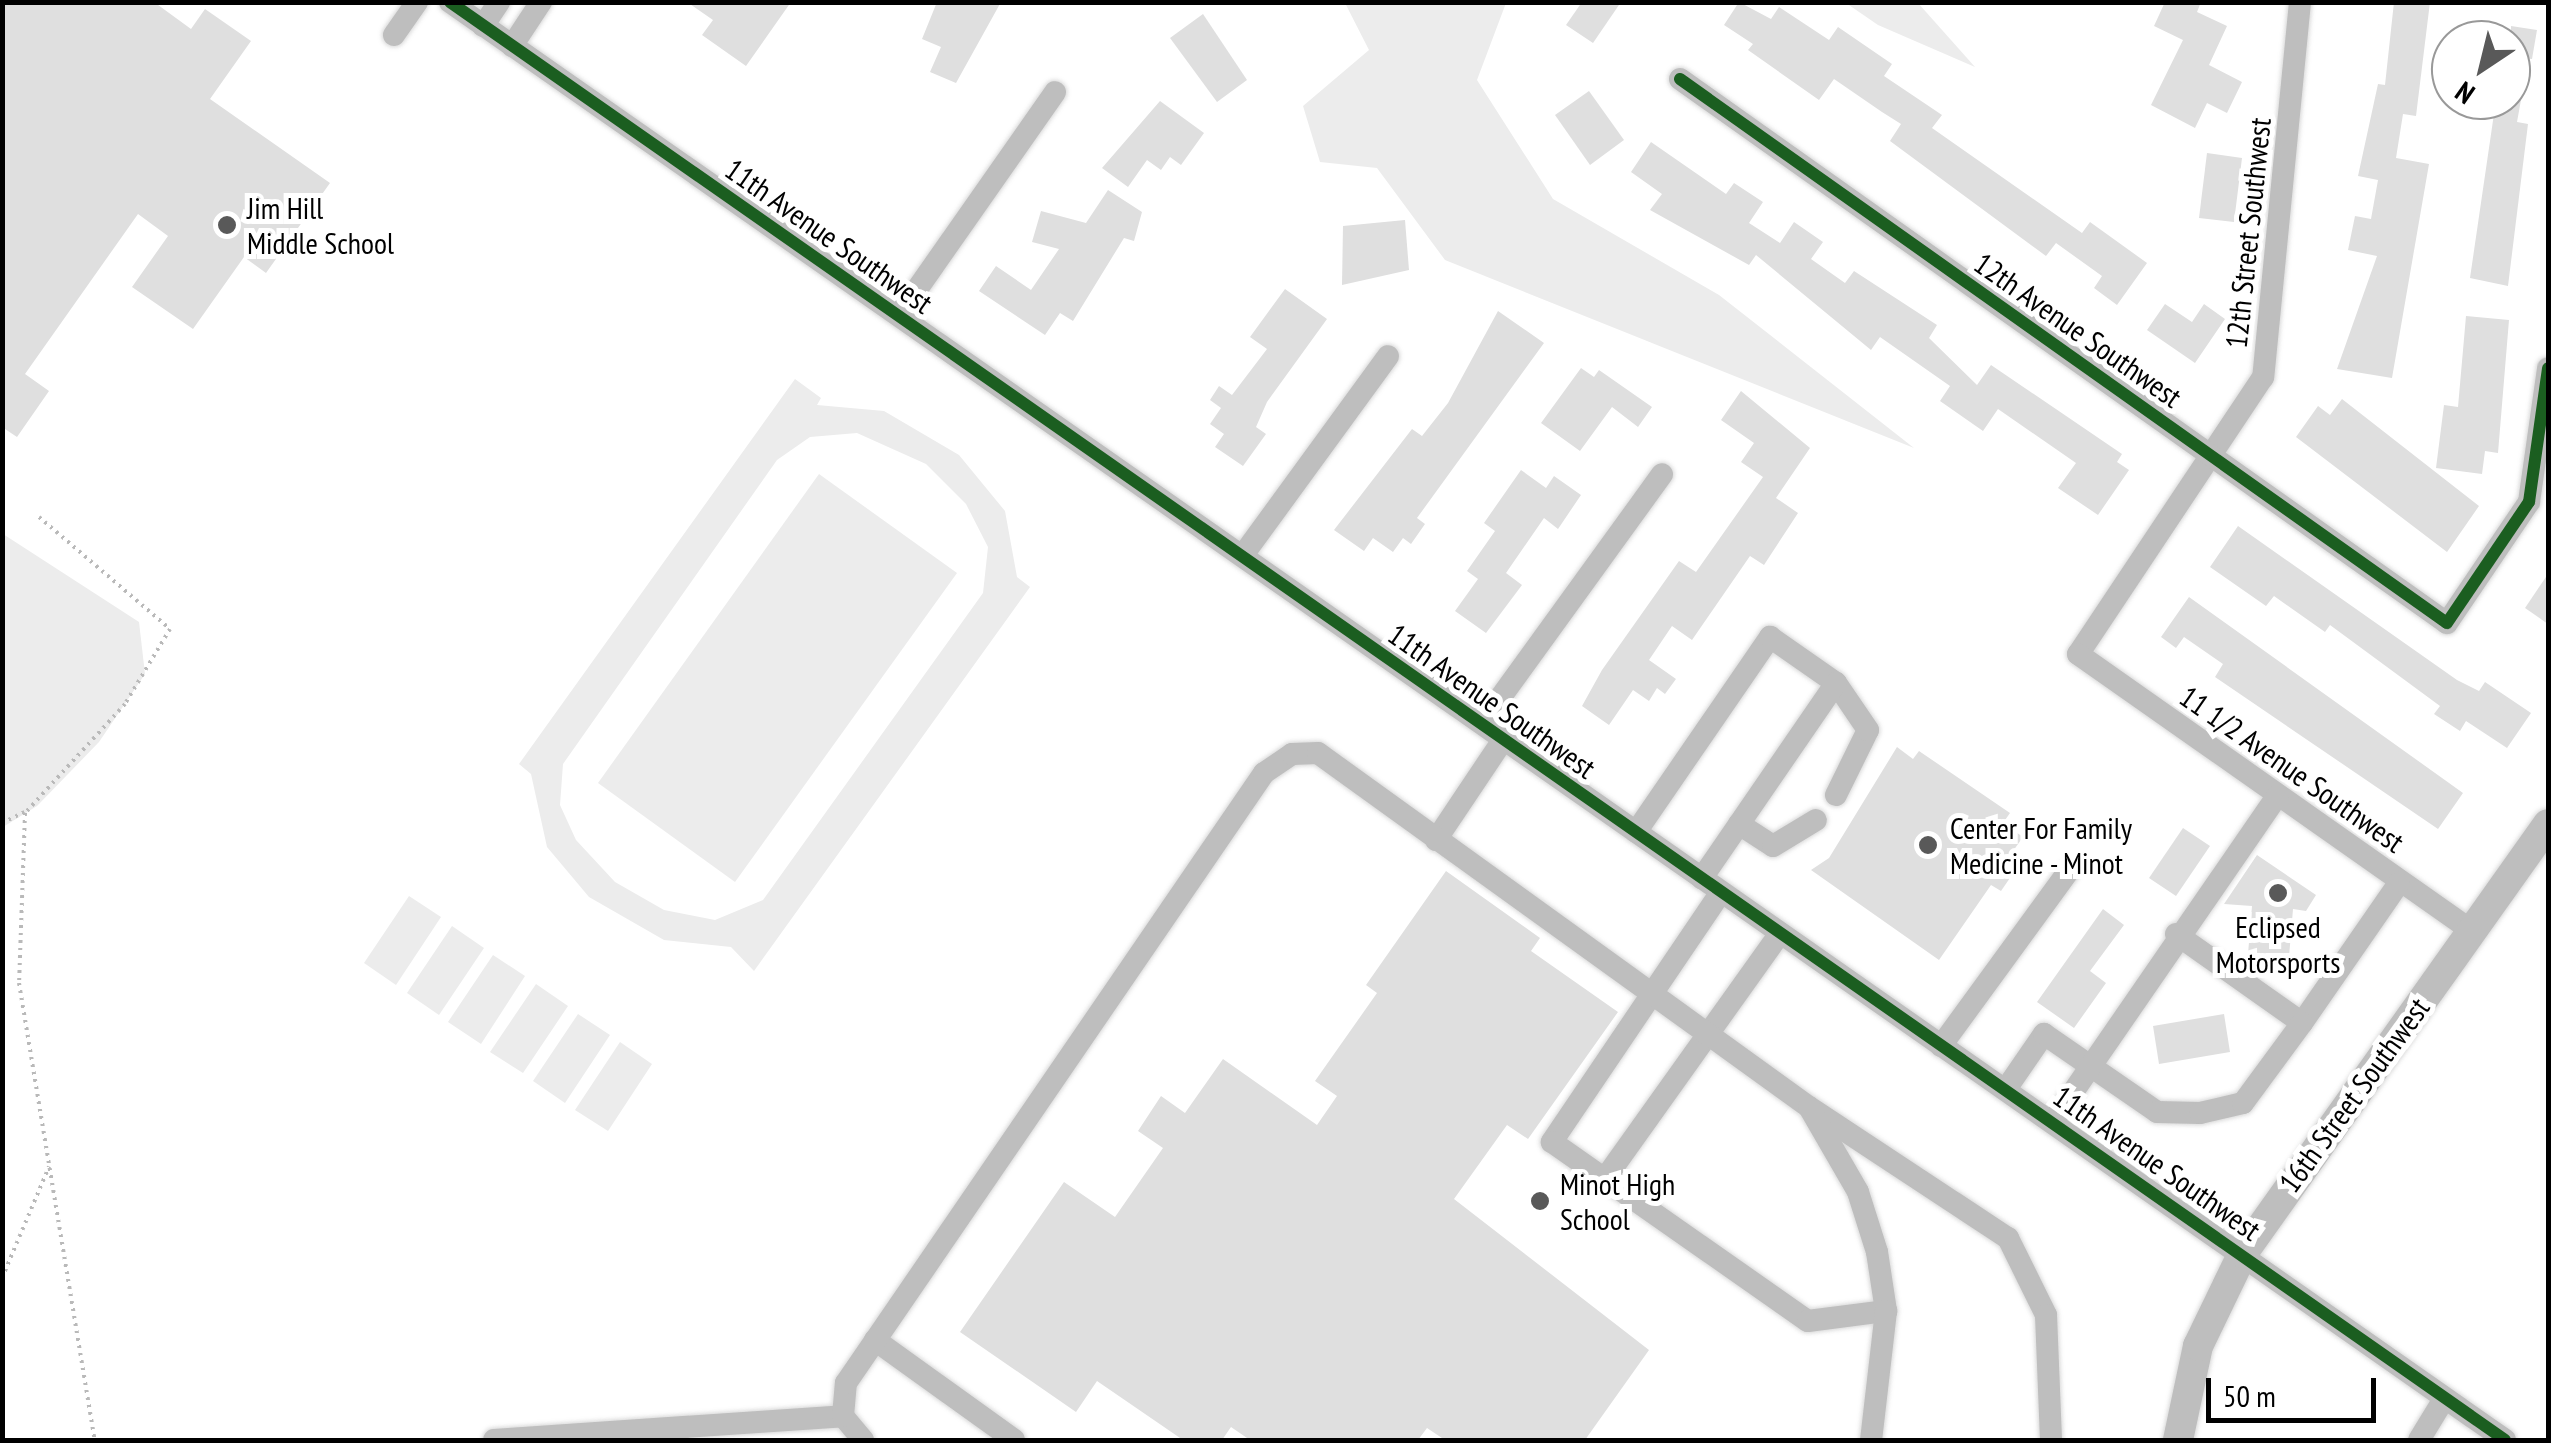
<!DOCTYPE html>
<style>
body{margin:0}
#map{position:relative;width:2551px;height:1443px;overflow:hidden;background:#fff;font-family:"PT Sans Narrow",sans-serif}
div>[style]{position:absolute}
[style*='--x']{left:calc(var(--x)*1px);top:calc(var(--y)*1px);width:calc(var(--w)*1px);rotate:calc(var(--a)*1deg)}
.green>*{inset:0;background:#ececec}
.building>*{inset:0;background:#dfdfdf}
.path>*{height:4px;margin-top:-2px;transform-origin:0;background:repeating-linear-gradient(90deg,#b9b9b9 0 2.5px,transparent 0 7.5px)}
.roads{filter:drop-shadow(0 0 2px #dbdbdb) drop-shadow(0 0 2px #dbdbdb)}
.minor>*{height:22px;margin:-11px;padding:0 11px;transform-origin:11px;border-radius:11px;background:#bebebe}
.major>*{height:30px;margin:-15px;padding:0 15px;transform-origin:15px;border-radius:15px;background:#bebebe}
.cycleway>*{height:12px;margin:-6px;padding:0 6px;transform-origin:6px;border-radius:6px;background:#1b5e20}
.dots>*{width:28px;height:28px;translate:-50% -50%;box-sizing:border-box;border:5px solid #fff;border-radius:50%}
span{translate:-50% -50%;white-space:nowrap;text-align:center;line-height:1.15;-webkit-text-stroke:10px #fff;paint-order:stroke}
.poi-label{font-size:30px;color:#000}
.left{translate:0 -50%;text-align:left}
.street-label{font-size:30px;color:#000}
.frame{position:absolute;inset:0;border:5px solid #000;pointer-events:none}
.north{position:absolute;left:2431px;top:20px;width:100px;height:100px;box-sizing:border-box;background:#fff;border:2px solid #999;border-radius:50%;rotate:215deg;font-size:28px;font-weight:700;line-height:40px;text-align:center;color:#000}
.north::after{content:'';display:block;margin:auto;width:35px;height:45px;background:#595959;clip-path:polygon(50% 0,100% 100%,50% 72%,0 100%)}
.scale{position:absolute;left:2206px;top:1378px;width:170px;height:45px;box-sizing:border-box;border:5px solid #000;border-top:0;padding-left:12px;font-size:30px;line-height:35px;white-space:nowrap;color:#000;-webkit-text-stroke:8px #fff;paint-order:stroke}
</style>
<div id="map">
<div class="green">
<div style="clip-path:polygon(1345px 3px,1506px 3px,1477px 80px,1553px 199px,1719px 295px,1914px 448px,1445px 260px,1377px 168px,1320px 162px,1303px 106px,1369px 50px)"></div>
<div style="clip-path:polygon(1846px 3px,1918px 3px,1975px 67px,1878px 25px)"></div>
<div style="clip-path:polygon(evenodd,795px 379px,821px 398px,817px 405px,884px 411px,959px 455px,1005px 511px,1017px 577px,1030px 587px,754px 971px,731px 947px,664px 940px,589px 897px,547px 847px,531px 774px,519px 764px,795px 379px,857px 433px,926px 464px,966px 504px,988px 547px,983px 593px,763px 900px,715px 920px,664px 910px,615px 882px,576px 840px,560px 805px,563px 764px,777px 460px,810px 437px,857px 433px)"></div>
<div style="clip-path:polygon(819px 474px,957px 573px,735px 882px,598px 783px)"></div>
<div style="clip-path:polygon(3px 534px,139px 622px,145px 674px,99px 742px,37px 806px,3px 827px)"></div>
<div style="clip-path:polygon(409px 896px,441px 917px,396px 985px,364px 963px)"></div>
<div style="clip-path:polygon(452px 926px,484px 948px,439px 1015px,407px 993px)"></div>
<div style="clip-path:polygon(493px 955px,525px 976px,481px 1044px,448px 1022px)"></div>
<div style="clip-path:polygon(536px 984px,568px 1006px,523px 1073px,490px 1052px)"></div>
<div style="clip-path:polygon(578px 1014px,610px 1035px,565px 1103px,533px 1081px)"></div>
<div style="clip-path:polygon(620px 1042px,652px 1064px,608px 1131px,575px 1110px)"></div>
</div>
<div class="building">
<div style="clip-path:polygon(2px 2px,154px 2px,191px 29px,205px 9px,251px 41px,210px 99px,330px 183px,266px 273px,244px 257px,193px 329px,132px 287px,168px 236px,138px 214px,25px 374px,49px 391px,17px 437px,2px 427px)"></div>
<div style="clip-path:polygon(687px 2px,791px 2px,746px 66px,702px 35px,713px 20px)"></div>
<div style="clip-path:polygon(937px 2px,1001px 2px,956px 83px,930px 72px,941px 47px,922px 39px)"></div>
<div style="clip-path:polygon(1582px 2px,1621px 2px,1593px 43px,1566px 25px)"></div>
<div style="clip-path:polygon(1739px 2px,1771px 19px,1779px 7px,1829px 40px,1838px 27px,1892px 64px,1884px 76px,1942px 115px,1932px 128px,2082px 233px,2090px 222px,2147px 263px,2117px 305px,2094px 288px,2102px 276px,2056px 243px,2046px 256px,1890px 141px,1901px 124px,1882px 112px,1834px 79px,1819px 100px,1748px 50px,1753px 44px,1724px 25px)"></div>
<div style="clip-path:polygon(2165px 2px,2201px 2px,2197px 12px,2227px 26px,2209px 65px,2242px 82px,2227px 113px,2207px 103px,2195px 128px,2151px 105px,2183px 40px,2154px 26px)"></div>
<div style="clip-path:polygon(2394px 2px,2430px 2px,2416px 116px,2403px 114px,2396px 158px,2429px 164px,2392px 378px,2337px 369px,2377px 256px,2348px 250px,2355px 216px,2371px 219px,2378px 180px,2358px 176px,2378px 84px,2385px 85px)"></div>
<div style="clip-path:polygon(1203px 14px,1247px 80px,1217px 102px,1170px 38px)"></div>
<div style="clip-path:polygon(2511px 26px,2537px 30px,2532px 59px,2511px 57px)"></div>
<div style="clip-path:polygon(1589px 91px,1624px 140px,1590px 165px,1555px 115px)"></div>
<div style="clip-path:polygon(2496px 100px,2521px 100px,2517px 122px,2528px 124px,2508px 286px,2470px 278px)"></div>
<div style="clip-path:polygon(1160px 101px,1204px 133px,1181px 165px,1170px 157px,1161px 170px,1147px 160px,1128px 187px,1102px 168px)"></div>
<div style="clip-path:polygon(1651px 142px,1726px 194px,1734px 183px,1763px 202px,1749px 223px,1780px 243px,1794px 222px,1823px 242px,1811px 259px,1845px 283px,1854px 271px,1937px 325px,1929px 338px,1977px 385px,1991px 365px,2122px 454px,2117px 462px,2129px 470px,2098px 515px,2058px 488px,2076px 463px,1998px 409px,1983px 431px,1940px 401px,1950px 386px,1880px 337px,1871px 350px,1756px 255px,1749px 265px,1650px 210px,1662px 194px,1631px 172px)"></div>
<div style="clip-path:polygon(2207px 153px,2242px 158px,2234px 222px,2199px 218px)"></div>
<div style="clip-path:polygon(1108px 190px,1142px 212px,1134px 241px,1124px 238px,1073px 321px,1060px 313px,1045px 335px,979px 291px,996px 266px,1031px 290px,1059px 249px,1032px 242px,1041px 211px,1086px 223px)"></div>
<div style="clip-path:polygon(1405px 220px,1409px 270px,1342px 285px,1343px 226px)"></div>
<div style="clip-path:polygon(1285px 289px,1327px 319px,1267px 402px,1256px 427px,1266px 434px,1243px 466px,1215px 447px,1224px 434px,1210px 424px,1221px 408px,1210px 400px,1219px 386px,1232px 395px,1267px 349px,1250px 337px)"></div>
<div style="clip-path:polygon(2165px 304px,2192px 322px,2204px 304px,2225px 319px,2195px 363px,2147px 330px)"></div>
<div style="clip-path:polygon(1498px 311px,1544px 343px,1417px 518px,1425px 524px,1411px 544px,1403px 538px,1393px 552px,1373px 538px,1364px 551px,1334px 530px,1412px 429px,1422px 436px,1448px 403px)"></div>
<div style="clip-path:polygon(2466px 316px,2509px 320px,2498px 453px,2485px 451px,2482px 474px,2436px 468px,2444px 405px,2458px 407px)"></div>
<div style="clip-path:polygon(1581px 368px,1594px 377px,1599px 370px,1652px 407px,1638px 427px,1612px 407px,1580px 451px,1541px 423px)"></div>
<div style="clip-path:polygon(1741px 391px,1810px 448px,1776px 498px,1798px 513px,1764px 565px,1750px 556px,1692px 640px,1672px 626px,1649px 660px,1676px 679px,1665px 694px,1657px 688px,1649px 701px,1633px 690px,1609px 725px,1582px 706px,1602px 670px,1679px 561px,1696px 572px,1763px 477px,1741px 462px,1754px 443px,1721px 420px)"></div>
<div style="clip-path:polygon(2342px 399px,2479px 506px,2447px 552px,2296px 437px,2318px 406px,2330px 415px)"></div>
<div style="clip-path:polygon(1521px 470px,1546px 488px,1554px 476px,1581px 495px,1558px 529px,1544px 518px,1506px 573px,1522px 585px,1486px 633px,1455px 611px,1478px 579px,1467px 571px,1495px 531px,1484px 523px)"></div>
<div style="clip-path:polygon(2238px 526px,2457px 680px,2479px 691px,2485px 682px,2531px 713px,2507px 748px,2466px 721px,2460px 731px,2434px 714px,2440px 706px,2330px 625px,2325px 632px,2274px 596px,2266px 606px,2210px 567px)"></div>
<div style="clip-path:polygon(2548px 574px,2548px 624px,2525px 608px)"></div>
<div style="clip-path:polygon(2189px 597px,2463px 793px,2438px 829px,2215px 677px,2223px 664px,2184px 637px,2176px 648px,2161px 637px)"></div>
<div style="clip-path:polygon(1897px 747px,1913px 759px,1919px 751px,2010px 813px,2003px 823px,2023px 837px,2001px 868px,2012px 875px,2001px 891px,1991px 885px,1939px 960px,1811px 870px,1829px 858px)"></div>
<div style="clip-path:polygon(2183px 828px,2210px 846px,2176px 896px,2149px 878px)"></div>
<div style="clip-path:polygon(2257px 855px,2316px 895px,2306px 911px,2293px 909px,2288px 969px,2247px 966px,2252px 906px,2224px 904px)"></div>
<div style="clip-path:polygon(1446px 871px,1540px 938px,1531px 951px,1618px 1012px,1528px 1139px,1507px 1125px,1454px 1199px,1649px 1350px,1585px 1440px,1445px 1440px,1427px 1428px,1418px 1440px,1250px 1440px,1231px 1427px,1222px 1440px,1183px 1440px,1097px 1381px,1076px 1412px,960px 1332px,1064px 1182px,1115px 1217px,1163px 1148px,1138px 1131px,1161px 1096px,1185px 1113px,1223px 1059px,1317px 1125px,1337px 1096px,1315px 1081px,1377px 993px,1366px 985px)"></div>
<div style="clip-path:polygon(2103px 909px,2124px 925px,2090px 971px,2106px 983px,2074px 1028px,2037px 1002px)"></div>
<div style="clip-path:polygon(2224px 1014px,2230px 1052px,2159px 1064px,2153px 1026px)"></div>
</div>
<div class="path">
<div style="--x:39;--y:517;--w:172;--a:40.5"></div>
<div style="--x:170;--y:629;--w:87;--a:121"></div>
<div style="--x:125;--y:704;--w:148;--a:132.5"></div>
<div style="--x:25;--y:813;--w:170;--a:92"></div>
<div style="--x:19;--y:983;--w:463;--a:80.6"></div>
<div style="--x:2;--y:823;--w:25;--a:-26"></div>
<div style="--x:2;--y:1278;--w:121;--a:-67.1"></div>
</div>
<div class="roads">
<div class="minor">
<div style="--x:450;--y:2;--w:2508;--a:34.98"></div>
<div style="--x:2300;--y:2;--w:377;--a:95.6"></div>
<div style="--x:2263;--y:377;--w:333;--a:123.7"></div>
<div style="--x:2078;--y:654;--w:482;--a:35.1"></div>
<div style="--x:483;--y:26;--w:29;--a:-56"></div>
<div style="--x:394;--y:35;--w:40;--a:-55.1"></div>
<div style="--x:512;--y:46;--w:53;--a:-56.6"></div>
<div style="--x:1680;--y:79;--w:940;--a:35.35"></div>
<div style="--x:2447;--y:623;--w:146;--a:-55.9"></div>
<div style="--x:2529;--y:502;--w:135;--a:-81.9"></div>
<div style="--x:899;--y:315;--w:272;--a:-55"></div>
<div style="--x:1243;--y:555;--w:246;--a:-53.9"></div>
<div style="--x:1482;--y:723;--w:307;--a:-54.1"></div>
<div style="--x:1836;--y:795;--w:72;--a:-63.8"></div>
<div style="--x:1868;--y:730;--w:57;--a:-124.2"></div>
<div style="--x:1739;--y:824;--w:40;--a:32.9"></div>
<div style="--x:1773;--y:846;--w:50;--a:-31.2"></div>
<div style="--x:1636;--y:832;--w:237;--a:-55.5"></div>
<div style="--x:1770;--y:637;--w:80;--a:34.9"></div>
<div style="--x:1836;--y:683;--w:237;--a:124.5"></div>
<div style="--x:1436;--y:840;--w:120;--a:-56.2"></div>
<div style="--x:1721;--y:892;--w:302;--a:124.1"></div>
<div style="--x:1552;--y:1142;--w:312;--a:35"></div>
<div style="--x:1808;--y:1321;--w:79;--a:-7.3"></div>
<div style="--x:2176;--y:934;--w:154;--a:35.2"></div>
<div style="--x:2302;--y:1023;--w:170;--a:-55.3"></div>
<div style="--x:1941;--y:1046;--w:215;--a:-53.9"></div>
<div style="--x:2006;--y:1089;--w:67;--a:-55.4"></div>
<div style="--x:2044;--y:1034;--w:137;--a:34.6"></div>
<div style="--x:2157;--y:1112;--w:43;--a:1.3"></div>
<div style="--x:2200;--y:1113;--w:44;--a:-13.1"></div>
<div style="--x:2243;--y:1103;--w:99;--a:-53.6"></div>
<div style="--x:1812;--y:1109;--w:235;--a:33.4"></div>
<div style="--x:2008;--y:1238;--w:86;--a:63.7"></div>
<div style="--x:2046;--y:1315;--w:125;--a:87.7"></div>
<div style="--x:2053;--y:1121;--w:395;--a:-55.4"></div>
<div style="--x:1604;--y:1180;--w:303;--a:-54.5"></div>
<div style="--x:875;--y:1340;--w:171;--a:35.7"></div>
<div style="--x:494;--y:1440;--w:350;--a:-3.9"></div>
<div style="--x:863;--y:1440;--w:31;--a:-130"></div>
<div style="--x:843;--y:1416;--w:33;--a:-85"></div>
<div style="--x:846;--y:1383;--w:739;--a:-55.58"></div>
<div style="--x:1264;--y:773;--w:34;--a:-34"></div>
<div style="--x:1292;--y:754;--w:26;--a:-2"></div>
<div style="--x:1318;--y:753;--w:605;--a:35.79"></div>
<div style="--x:1809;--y:1107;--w:98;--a:60"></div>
<div style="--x:1858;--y:1192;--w:63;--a:72.4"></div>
<div style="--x:1877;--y:1252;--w:60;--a:81.3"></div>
<div style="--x:1886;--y:1311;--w:130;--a:96.6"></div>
<div style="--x:2419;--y:1440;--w:48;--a:-58.6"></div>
</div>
<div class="major">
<div style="--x:2178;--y:1440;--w:96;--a:-78"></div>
<div style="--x:2198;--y:1346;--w:103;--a:-64.2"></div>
<div style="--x:2243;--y:1253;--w:526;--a:-54.59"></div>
</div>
</div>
<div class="cycleway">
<div style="--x:450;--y:2;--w:2508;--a:34.98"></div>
<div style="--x:1680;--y:79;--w:940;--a:35.35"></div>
<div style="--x:2447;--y:623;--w:146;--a:-55.9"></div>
<div style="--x:2529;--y:502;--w:135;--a:-81.9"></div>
</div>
<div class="dots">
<div style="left:227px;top:225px;background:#595959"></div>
<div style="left:1928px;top:845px;background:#595959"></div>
<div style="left:2278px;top:893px;background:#595959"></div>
<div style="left:1540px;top:1201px;background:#595959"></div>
</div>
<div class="poi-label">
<span class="left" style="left:247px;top:225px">Jim Hill<br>Middle School</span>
<span class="left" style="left:1950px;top:845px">Center For Family<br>Medicine - Minot</span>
<span style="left:2278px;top:944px">Eclipsed<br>Motorsports</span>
<span class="left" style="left:1560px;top:1201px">Minot High<br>School</span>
</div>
<div class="street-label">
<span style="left:2248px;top:233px;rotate:-84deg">12th Street Southwest</span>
<span style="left:829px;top:236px;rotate:35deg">11th Avenue Southwest</span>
<span style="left:2078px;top:330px;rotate:35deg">12th Avenue Southwest</span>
<span style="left:1492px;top:701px;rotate:35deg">11th Avenue Southwest</span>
<span style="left:2292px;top:769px;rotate:35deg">11 1/2 Avenue Southwest</span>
<span style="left:2354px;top:1095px;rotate:-54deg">16th Street Southwest</span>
<span style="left:2157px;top:1163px;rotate:35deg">11th Avenue Southwest</span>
</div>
<div class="frame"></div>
<div class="north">N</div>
<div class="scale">50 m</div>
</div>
